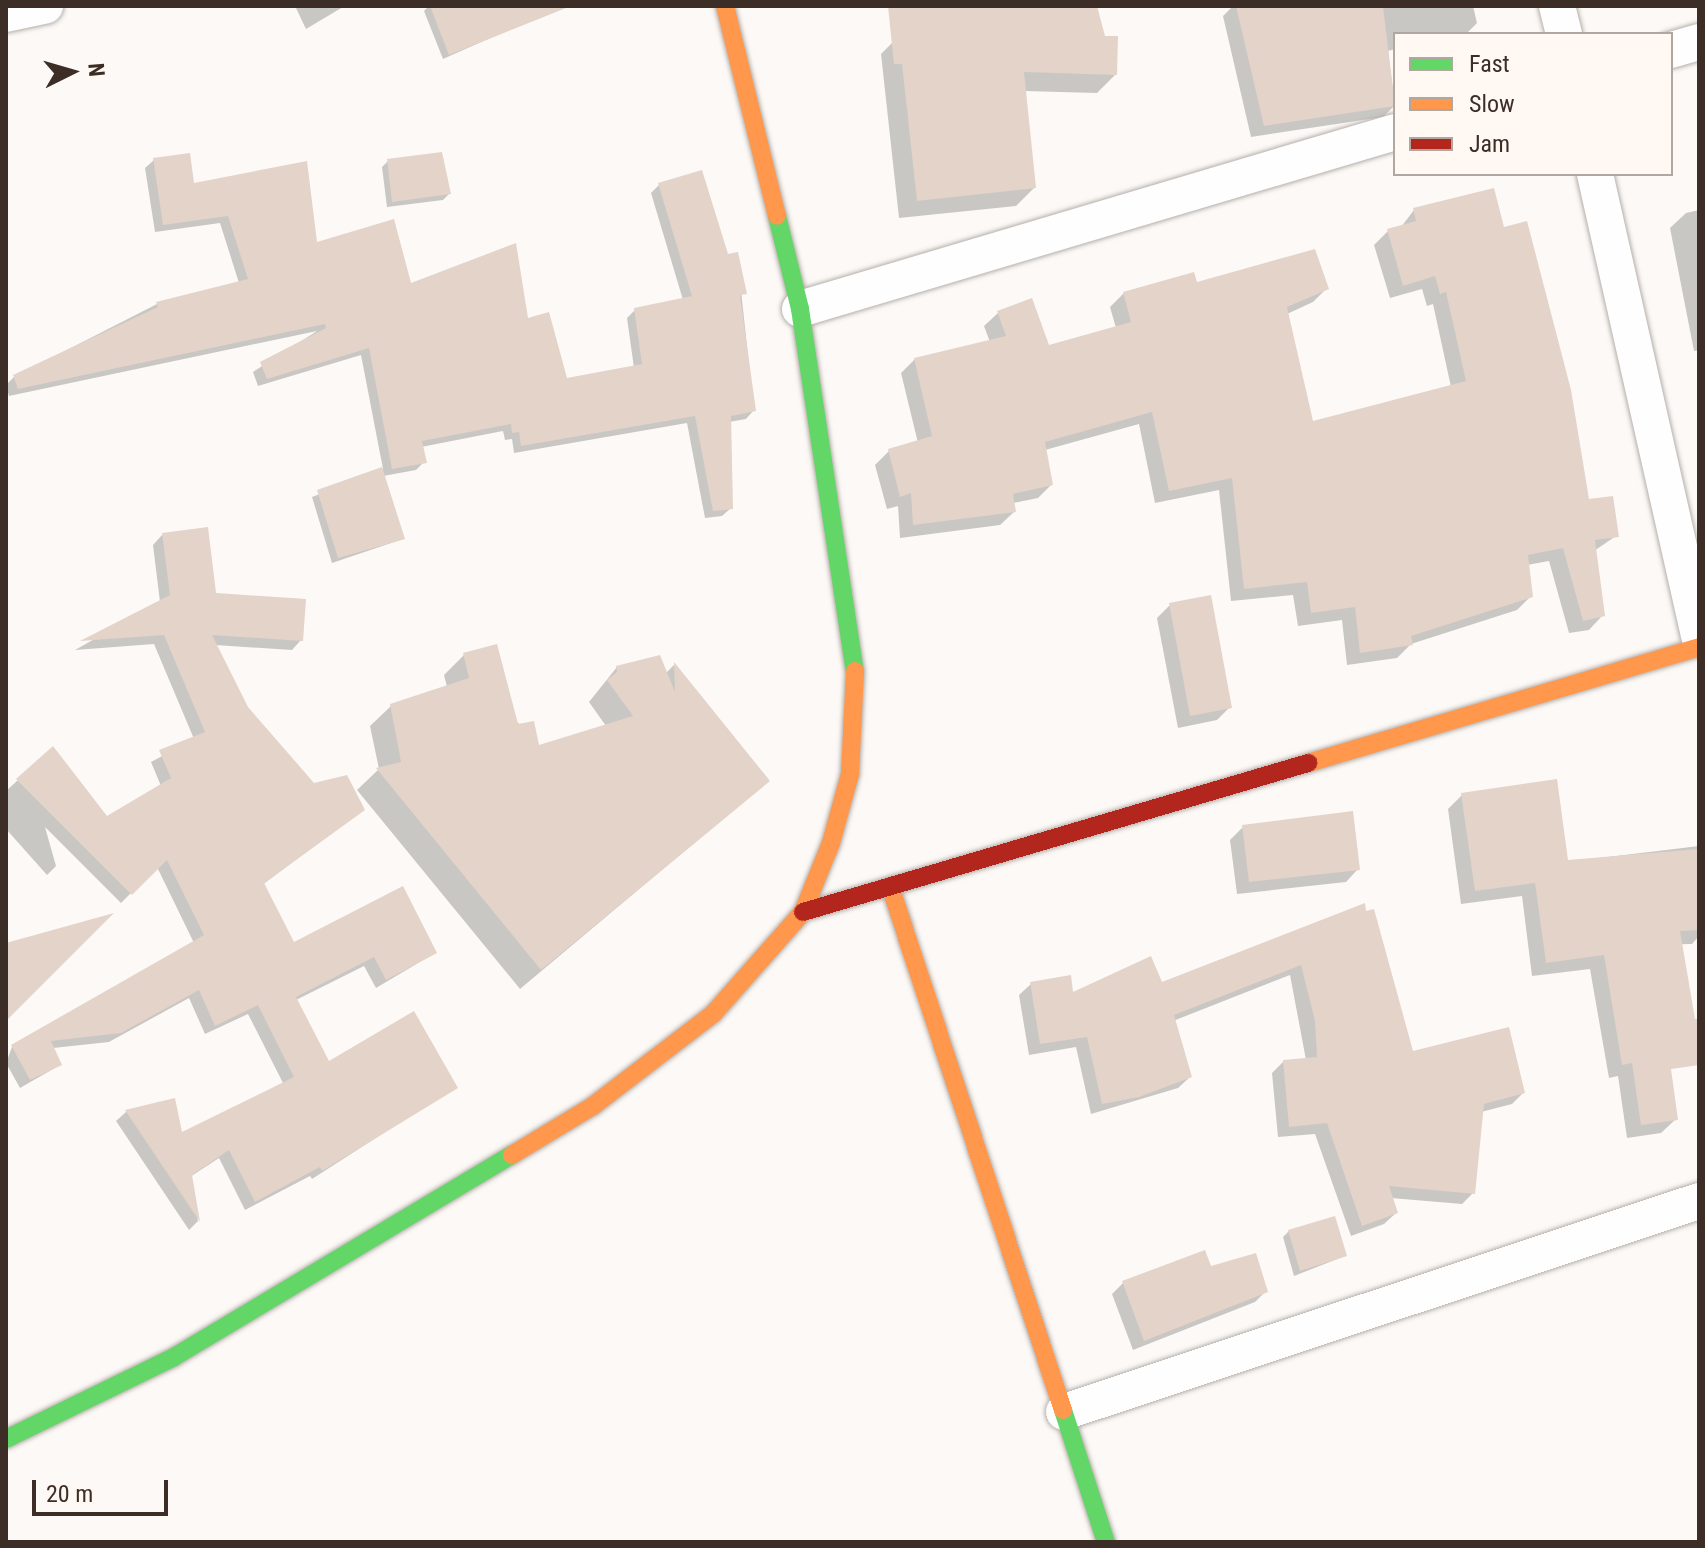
<!DOCTYPE html>
<style>
body{margin:0}
#map{position:relative;width:1705px;height:1548px;overflow:hidden;background:#fcf9f6;font-family:"Roboto Condensed",sans-serif}
div>[style]{position:absolute}
[style*='--x']{left:calc(var(--x)*1px);top:calc(var(--y)*1px);width:calc(var(--w)*1px);rotate:calc(var(--a)*1deg)}
.shadow>*{inset:0;background:#0003}
.building>*{inset:0;background:#e3d3c8}
.roads{filter:drop-shadow(0 0 2px #b6afaa) drop-shadow(0 0 2px #b6afaa)}
.street>*{height:36px;margin:-18px;padding:0 18px;transform-origin:18px;border-radius:18px;background:#fffefe}
.fast>*{height:18px;margin:-9px;padding:0 9px;transform-origin:9px;border-radius:9px;background:#63d668}
.slow>*{height:18px;margin:-9px;padding:0 9px;transform-origin:9px;border-radius:9px;background:#ff974d}
.jam>*{height:18px;margin:-9px;padding:0 9px;transform-origin:9px;border-radius:9px;background:#b3261e}
span{translate:-50% -50%;white-space:nowrap;text-align:center;line-height:1.15;-webkit-text-stroke:8px #fff8f3;paint-order:stroke}
.frame{position:absolute;inset:0;border:8px solid #3c2e26;pointer-events:none}
.legend{position:absolute;left:1393px;top:32px;width:280px;height:144px;box-sizing:border-box;background:#fff8f3;border:2px solid #b1a7a1;margin:0;padding:10px 14px;list-style:none;font-size:24px;color:#3c2e26}
.legend li{display:flex;align-items:center;gap:16px;height:40px}
.legend b{width:40px;border:2px solid #b1a7a1}
.north{position:absolute;left:32px;top:32px;width:80px;height:80px;-webkit-text-stroke:6px #fff8f3;paint-order:stroke;rotate:85deg;font-size:22px;font-weight:700;line-height:32px;text-align:center;color:#3c2e26}
.north::after{content:'';display:block;margin:auto;width:28px;height:36px;background:#3c2e26;clip-path:polygon(50% 0,100% 100%,50% 72%,0 100%)}
.scale{position:absolute;left:32px;top:1480px;width:136px;height:36px;box-sizing:border-box;border:4px solid #3c2e26;border-top:0;padding-left:10px;font-size:24px;line-height:28px;white-space:nowrap;color:#3c2e26;-webkit-text-stroke:6px #fff8f3;paint-order:stroke}
</style>
<div id="map">
<div class="shadow">
<div style="clip-path:polygon(295px 6px,342px 6px,343px 7px,306px 29px)"></div>
<div style="clip-path:polygon(429px 6px,515px 6px,522px 24px,443px 59px,424px 11px)"></div>
<div style="clip-path:polygon(1233px 6px,1473px 6px,1477px 23px,1466px 34px,1395px 34px,1395px 49px,1388px 51px,1395px 105px,1383px 117px,1251px 137px,1223px 16px)"></div>
<div style="clip-path:polygon(899px 36px,1115px 75px,1097px 93px,1024px 91px,1034px 188px,1016px 206px,899px 218px,881px 54px)"></div>
<div style="clip-path:polygon(154px 160px,192px 185px,410px 285px,526px 320px,566px 380px,634px 368px,627px 318px,635px 310px,683px 300px,651px 193px,659px 185px,727px 256px,737px 254px,754px 410px,746px 419px,729px 422px,731px 508px,722px 516px,705px 518px,687px 423px,514px 453px,512px 439px,505px 440px,503px 431px,421px 447px,424px 462px,416px 470px,383px 476px,403px 539px,332px 563px,312px 497px,383px 469px,361px 355px,258px 386px,253px 372px,317px 331px,9px 396px,6px 385px,14px 377px,157px 304px,239px 283px,220px 223px,155px 232px,145px 168px)"></div>
<div style="clip-path:polygon(388px 161px,449px 194px,443px 200px,387px 207px,382px 167px)"></div>
<div style="clip-path:polygon(1414px 210px,1503px 229px,1588px 501px,1616px 536px,1594px 551px,1602px 616px,1589px 630px,1569px 633px,1549px 561px,1527px 565px,1531px 596px,1517px 610px,1411px 644px,1397px 658px,1347px 665px,1342px 620px,1298px 626px,1293px 595px,1231px 601px,1219px 490px,1155px 503px,1139px 424px,1045px 450px,1051px 485px,1038px 498px,1013px 503px,1014px 512px,1000px 525px,900px 538px,898px 506px,887px 509px,875px 465px,889px 451px,918px 443px,901px 373px,915px 359px,990px 342px,984px 326px,998px 313px,1047px 348px,1116px 328px,1110px 307px,1124px 293px,1195px 284px,1326px 289px,1313px 302px,1287px 314px,1312px 423px,1451px 387px,1433px 304px,1427px 306px,1422px 289px,1390px 298px,1374px 245px,1388px 231px,1401px 227px)"></div>
<div style="clip-path:polygon(1699px 210px,1699px 350px,1694px 351px,1670px 228px,1686px 213px)"></div>
<div style="clip-path:polygon(162px 535px,215px 595px,301px 640px,292px 650px,215px 645px,246px 708px,314px 785px,363px 810px,262px 885px,293px 945px,435px 953px,376px 988px,364px 966px,296px 1000px,328px 1064px,455px 1087px,312px 1179px,310px 1176px,245px 1210px,219px 1158px,190px 1177px,198px 1221px,189px 1230px,116px 1121px,126px 1112px,173px 1100px,181px 1135px,284px 1085px,248px 1014px,205px 1034px,189px 998px,109px 1042px,53px 1048px,60px 1065px,20px 1088px,6px 1063px,12px 1047px,194px 943px,157px 867px,121px 903px,45px 827px,56px 866px,47px 875px,6px 829px,6px 791px,52px 749px,106px 819px,161px 786px,151px 762px,194px 739px,154px 644px,75px 650px,160px 602px,153px 545px)"></div>
<div style="clip-path:polygon(1170px 605px,1230px 707px,1217px 720px,1178px 728px,1157px 618px)"></div>
<div style="clip-path:polygon(464px 655px,538px 748px,606px 726px,589px 702px,617px 667px,665px 674px,674px 665px,768px 781px,520px 989px,357px 790px,379px 769px,370px 726px,391px 706px,447px 687px,444px 675px)"></div>
<div style="clip-path:polygon(1462px 795px,1566px 862px,1699px 846px,1699px 936px,1692px 944px,1651px 945px,1676px 1119px,1661px 1133px,1627px 1138px,1618px 1076px,1609px 1078px,1590px 969px,1532px 976px,1522px 896px,1461px 904px,1448px 809px)"></div>
<div style="clip-path:polygon(1243px 827px,1358px 869px,1346px 882px,1237px 894px,1230px 840px)"></div>
<div style="clip-path:polygon(1363px 906px,1411px 1054px,1523px 1093px,1512px 1104px,1481px 1112px,1473px 1193px,1462px 1204px,1391px 1198px,1396px 1213px,1384px 1224px,1351px 1236px,1315px 1134px,1278px 1137px,1272px 1073px,1284px 1061px,1306px 1060px,1290px 975px,1173px 1021px,1190px 1077px,1178px 1088px,1091px 1114px,1076px 1047px,1029px 1055px,1019px 995px,1031px 984px,1072px 995px,1161px 984px)"></div>
<div style="clip-path:polygon(1289px 1231px,1345px 1256px,1294px 1276px,1283px 1237px)"></div>
<div style="clip-path:polygon(1204px 1252px,1210px 1269px,1266px 1291px,1255px 1302px,1133px 1350px,1112px 1294px,1123px 1283px)"></div>
</div>
<div class="building">
<div style="clip-path:polygon(430px 6px,566px 6px,566px 8px,449px 55px)"></div>
<div style="clip-path:polygon(888px 6px,1097px 6px,1105px 36px,1118px 36px,1117px 75px,1024px 72px,1036px 188px,917px 201px,902px 64px,894px 64px)"></div>
<div style="clip-path:polygon(1236px 6px,1383px 6px,1395px 106px,1264px 126px)"></div>
<div style="clip-path:polygon(442px 152px,451px 194px,392px 202px,387px 159px)"></div>
<div style="clip-path:polygon(190px 153px,194px 183px,307px 161px,317px 242px,394px 219px,411px 283px,516px 243px,528px 318px,549px 312px,567px 378px,642px 364px,634px 308px,692px 296px,658px 183px,702px 170px,728px 254px,738px 252px,747px 294px,740px 295px,756px 411px,731px 416px,733px 509px,713px 511px,695px 416px,521px 446px,519px 432px,512px 433px,511px 424px,422px 441px,427px 463px,392px 469px,369px 348px,267px 379px,260px 362px,326px 328px,325px 324px,18px 389px,13px 375px,158px 307px,156px 302px,248px 279px,228px 216px,163px 225px,153px 158px)"></div>
<div style="clip-path:polygon(1494px 188px,1504px 227px,1527px 221px,1571px 390px,1589px 499px,1613px 496px,1619px 537px,1595px 540px,1605px 616px,1583px 621px,1563px 548px,1528px 555px,1533px 597px,1411px 636px,1413px 645px,1360px 653px,1355px 607px,1311px 613px,1307px 582px,1244px 589px,1232px 478px,1169px 491px,1152px 412px,1045px 442px,1053px 485px,1013px 494px,1016px 512px,913px 525px,911px 493px,900px 497px,888px 449px,932px 436px,914px 358px,1006px 336px,997px 311px,1032px 298px,1049px 345px,1131px 322px,1123px 292px,1194px 272px,1197px 282px,1315px 249px,1329px 289px,1287px 307px,1313px 421px,1466px 381px,1446px 292px,1440px 294px,1435px 276px,1403px 286px,1387px 229px,1416px 221px,1413px 208px)"></div>
<div style="clip-path:polygon(382px 467px,405px 539px,338px 558px,317px 490px)"></div>
<div style="clip-path:polygon(208px 527px,216px 593px,306px 599px,303px 641px,212px 635px,248px 707px,314px 783px,347px 775px,365px 810px,264px 883px,294px 942px,403px 886px,437px 953px,386px 980px,374px 957px,296px 997px,329px 1061px,414px 1011px,458px 1088px,322px 1171px,320px 1167px,255px 1202px,229px 1150px,192px 1175px,200px 1222px,125px 1110px,175px 1098px,182px 1132px,294px 1077px,258px 1005px,215px 1026px,199px 990px,121px 1033px,51px 1041px,62px 1065px,30px 1080px,11px 1045px,204px 935px,167px 860px,132px 895px,16px 779px,53px 746px,107px 816px,171px 778px,159px 750px,205px 732px,164px 635px,80px 641px,170px 595px,162px 533px)"></div>
<div style="clip-path:polygon(1211px 595px,1232px 708px,1190px 716px,1169px 603px)"></div>
<div style="clip-path:polygon(497px 644px,518px 724px,534px 721px,539px 745px,633px 716px,607px 680px,617px 672px,616px 666px,660px 655px,675px 692px,674px 662px,770px 781px,541px 970px,376px 768px,401px 762px,390px 704px,469px 678px,463px 653px)"></div>
<div style="clip-path:polygon(1557px 779px,1568px 860px,1699px 849px,1699px 930px,1680px 931px,1695px 1019px,1699px 1019px,1699px 1065px,1671px 1069px,1678px 1120px,1641px 1125px,1632px 1063px,1622px 1065px,1604px 955px,1546px 963px,1535px 883px,1475px 891px,1461px 793px)"></div>
<div style="clip-path:polygon(1353px 811px,1360px 870px,1249px 882px,1242px 825px)"></div>
<div style="clip-path:polygon(1365px 903px,1366px 911px,1374px 909px,1413px 1051px,1509px 1027px,1525px 1093px,1484px 1104px,1475px 1194px,1389px 1186px,1398px 1213px,1362px 1226px,1327px 1123px,1289px 1127px,1283px 1060px,1317px 1057px,1315px 1021px,1301px 965px,1174px 1015px,1192px 1077px,1139px 1097px,1102px 1104px,1087px 1037px,1040px 1044px,1030px 982px,1071px 975px,1073px 992px,1151px 956px,1162px 982px)"></div>
<div style="clip-path:polygon(114px 913px,6px 1021px,6px 943px)"></div>
<div style="clip-path:polygon(1335px 1216px,1347px 1256px,1300px 1271px,1288px 1230px)"></div>
<div style="clip-path:polygon(1205px 1250px,1211px 1266px,1256px 1253px,1268px 1292px,1144px 1341px,1122px 1281px)"></div>
</div>
<div class="roads">
<div class="street">
<div style="--x:1557;--y:6;--w:29;--a:76"></div>
<div style="--x:6;--y:14;--w:40;--a:-12"></div>
<div style="--x:1671;--y:50;--w:29;--a:-16"></div>
<div style="--x:1595;--y:174;--w:473;--a:77.3"></div>
<div style="--x:800;--y:309;--w:621;--a:-16.57"></div>
<div style="--x:1064;--y:1412;--w:669;--a:-18.38"></div>
</div>
<div class="fast">
<div style="--x:777;--y:216;--w:96;--a:76.1"></div>
<div style="--x:800;--y:309;--w:366;--a:81.4"></div>
<div style="--x:1063;--y:1410;--w:139;--a:72"></div>
<div style="--x:6;--y:1439;--w:187;--a:-26"></div>
<div style="--x:174;--y:1357;--w:394;--a:-30.9"></div>
</div>
<div class="slow">
<div style="--x:725;--y:6;--w:216;--a:76.1"></div>
<div style="--x:1308;--y:763;--w:408;--a:-16.5"></div>
<div style="--x:890;--y:886;--w:552;--a:71.73"></div>
<div style="--x:512;--y:1155;--w:95;--a:-31.2"></div>
<div style="--x:593;--y:1106;--w:151;--a:-37.5"></div>
<div style="--x:713;--y:1014;--w:136;--a:-48.6"></div>
<div style="--x:803;--y:912;--w:74;--a:-67.9"></div>
<div style="--x:831;--y:843;--w:72;--a:-74.6"></div>
<div style="--x:850;--y:774;--w:103;--a:-87.2"></div>
</div>
<div class="jam">
<div style="--x:803;--y:912;--w:527;--a:-16.44"></div>
</div>
</div>
<div class="frame"></div>
<ul class="legend">
<li><b style="height:10px;background:#63d668"></b>Fast</li>
<li><b style="height:10px;background:#ff974d"></b>Slow</li>
<li><b style="height:10px;background:#b3261e"></b>Jam</li>
</ul>
<div class="north">N</div>
<div class="scale">20 m</div>
</div>
